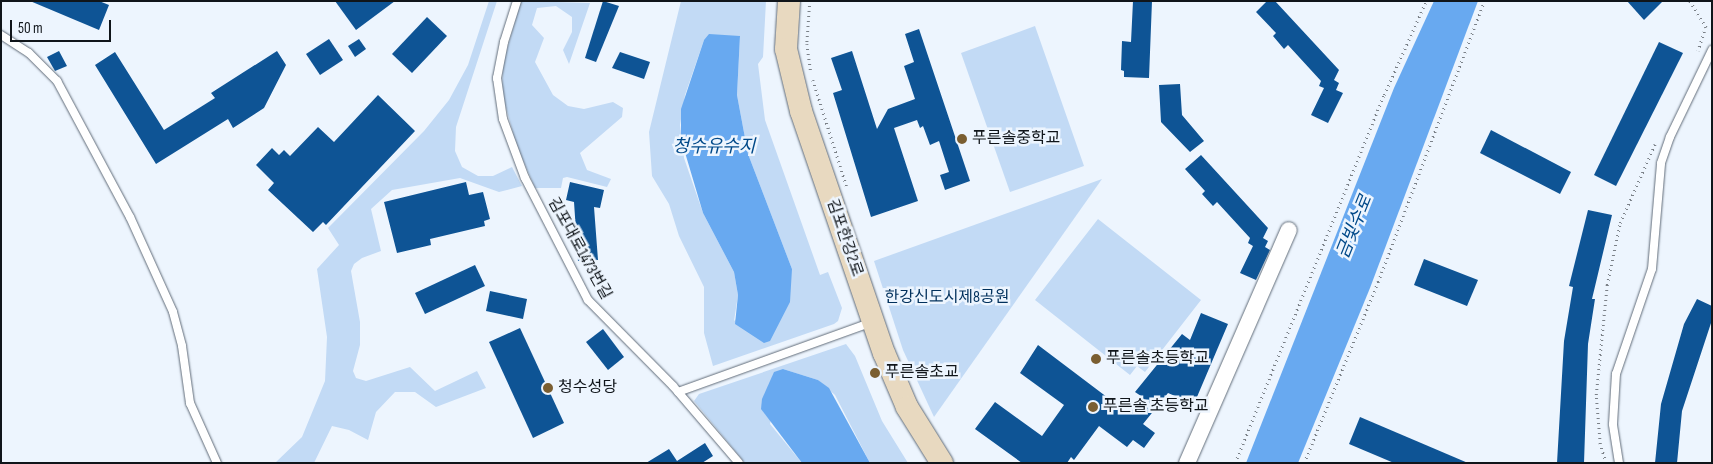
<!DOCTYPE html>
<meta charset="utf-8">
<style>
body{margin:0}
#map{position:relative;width:1713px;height:464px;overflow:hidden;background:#edf5fe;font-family:"Sofia Sans Condensed","Noto Sans KR",sans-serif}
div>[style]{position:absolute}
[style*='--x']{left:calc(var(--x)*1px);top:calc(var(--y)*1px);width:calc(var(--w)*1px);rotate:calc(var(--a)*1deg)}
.green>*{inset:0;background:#c2daf5}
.water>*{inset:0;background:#68a9f0}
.building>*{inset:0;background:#0e5495}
.path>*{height:2.5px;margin-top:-1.25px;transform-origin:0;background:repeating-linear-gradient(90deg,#7b8188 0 1px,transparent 0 5px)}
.roads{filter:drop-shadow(0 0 1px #616c79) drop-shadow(0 0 1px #616c79)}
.lane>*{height:8px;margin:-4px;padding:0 4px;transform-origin:4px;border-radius:4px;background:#fff}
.street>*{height:16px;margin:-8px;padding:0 8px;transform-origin:8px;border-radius:8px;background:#fff}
.secondary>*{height:22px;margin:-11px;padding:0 11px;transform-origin:11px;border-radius:11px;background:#e8d9c0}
.dots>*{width:14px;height:14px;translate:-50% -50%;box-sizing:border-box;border:2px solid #edf5fe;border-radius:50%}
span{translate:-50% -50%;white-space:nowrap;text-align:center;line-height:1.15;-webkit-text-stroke:5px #edf5fe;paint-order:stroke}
.poi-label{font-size:16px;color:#10151a}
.left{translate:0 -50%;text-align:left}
.street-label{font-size:16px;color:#10151a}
.park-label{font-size:16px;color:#00305c}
.water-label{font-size:18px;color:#004989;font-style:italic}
.frame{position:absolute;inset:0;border:2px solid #10151a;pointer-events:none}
.scale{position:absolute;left:10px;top:20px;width:101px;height:22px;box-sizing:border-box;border:2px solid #10151a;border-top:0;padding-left:6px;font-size:15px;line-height:18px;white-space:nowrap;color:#10151a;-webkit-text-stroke:4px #edf5fe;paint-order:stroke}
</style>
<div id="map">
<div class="green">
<div style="clip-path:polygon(489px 1px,497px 1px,456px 127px,455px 151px,462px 167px,478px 176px,493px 176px,512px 167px,522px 186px,499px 192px,460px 178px,392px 190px,371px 209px,381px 251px,362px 258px,354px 264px,351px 271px,360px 322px,360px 345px,353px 371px,356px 378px,366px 381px,410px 367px,435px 391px,477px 371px,486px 388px,436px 407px,415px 392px,395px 392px,376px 412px,368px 440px,349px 430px,332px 426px,314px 463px,275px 463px,302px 437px,325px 381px,327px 337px,317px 269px,339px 245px,328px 228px,424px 131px,449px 100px,468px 65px)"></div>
<div style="clip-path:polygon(521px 1px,590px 3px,569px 64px,563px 50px,572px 32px,572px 17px,556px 6px,537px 8px,532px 25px,544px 38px,535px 62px,553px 95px,568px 106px,584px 109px,613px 102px,623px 108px,622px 117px,580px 153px,587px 170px,611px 179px,607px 187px,567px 177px,563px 178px,561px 188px,535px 188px,516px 144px,502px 93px,503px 63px)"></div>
<div style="clip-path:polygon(evenodd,681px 1px,766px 1px,763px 57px,758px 64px,765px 120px,820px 275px,828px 272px,842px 308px,838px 321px,834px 324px,713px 366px,704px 333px,704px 287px,679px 236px,669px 204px,652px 176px,649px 132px,681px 1px,740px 36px,737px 95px,748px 154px,792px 269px,734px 321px,738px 295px,734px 272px,703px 213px,684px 158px,680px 125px,685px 95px,704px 40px,740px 36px)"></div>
<div style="clip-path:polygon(1035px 26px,1084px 166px,1010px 192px,961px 53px)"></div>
<div style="clip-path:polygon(1102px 179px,934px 417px,903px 350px,874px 261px)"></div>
<div style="clip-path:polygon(1098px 219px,1201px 300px,1145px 372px,1137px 366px,1130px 375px,1035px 300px)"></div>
<div style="clip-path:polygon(846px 344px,855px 356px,882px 421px,908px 463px,870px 463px,835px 395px,818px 380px,783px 369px,770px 424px,802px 463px,745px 463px,694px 401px,699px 394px)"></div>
</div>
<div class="water">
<div style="clip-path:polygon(1434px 1px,1478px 1px,1370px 288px,1298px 463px,1246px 463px,1394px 88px)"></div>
<div style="clip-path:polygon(709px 34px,740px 36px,737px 95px,748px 154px,792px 269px,790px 302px,770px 341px,764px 343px,735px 324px,738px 295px,734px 272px,703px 213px,681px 139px,681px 109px,704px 40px)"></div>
<div style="clip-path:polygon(783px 369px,818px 380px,829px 388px,870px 463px,802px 463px,761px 409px,762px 399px,774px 372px)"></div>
</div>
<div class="building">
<div style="clip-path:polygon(30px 1px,99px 1px,109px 5px,99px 30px)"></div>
<div style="clip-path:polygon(335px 1px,395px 1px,356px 30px)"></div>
<div style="clip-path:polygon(603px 1px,619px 6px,596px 62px,585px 58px)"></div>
<div style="clip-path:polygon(1133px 1px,1152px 1px,1149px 78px,1124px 77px,1124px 71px,1121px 70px,1122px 41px,1131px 42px)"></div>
<div style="clip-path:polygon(1267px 1px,1275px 1px,1339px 70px,1334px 80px,1339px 83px,1336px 90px,1343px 93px,1328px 123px,1311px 115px,1324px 88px,1319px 86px,1321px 81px,1288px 45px,1284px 49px,1273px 36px,1276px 33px,1256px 12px)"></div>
<div style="clip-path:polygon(1627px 1px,1663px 1px,1644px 20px)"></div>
<div style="clip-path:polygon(427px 17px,447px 36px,412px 73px,392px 54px)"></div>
<div style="clip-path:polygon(919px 29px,970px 181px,945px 190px,940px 175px,949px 172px,939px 141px,930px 145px,923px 126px,920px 128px,917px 120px,894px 128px,918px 201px,871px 217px,833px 93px,842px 90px,831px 58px,852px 51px,877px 129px,888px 109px,915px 99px,904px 66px,914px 62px,905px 34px)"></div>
<div style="clip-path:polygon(329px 39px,343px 60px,320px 75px,306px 54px)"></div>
<div style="clip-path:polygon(359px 39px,366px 49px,355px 57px,348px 46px)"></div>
<div style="clip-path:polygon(1659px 42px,1683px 53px,1616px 186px,1594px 175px)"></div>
<div style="clip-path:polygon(59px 51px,67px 66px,55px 71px,47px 57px)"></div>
<div style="clip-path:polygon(277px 51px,286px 65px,264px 108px,233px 128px,228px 119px,156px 164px,95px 65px,115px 52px,164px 130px,215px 98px,211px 93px)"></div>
<div style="clip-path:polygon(620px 52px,650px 62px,644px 79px,612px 68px)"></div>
<div style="clip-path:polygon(1180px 84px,1182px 115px,1204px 141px,1190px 152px,1161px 122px,1159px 85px)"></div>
<div style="clip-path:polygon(378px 95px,415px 131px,326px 225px,323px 222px,313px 232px,268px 190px,274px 183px,256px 165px,272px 148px,279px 155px,284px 150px,290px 156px,318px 127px,334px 142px)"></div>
<div style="clip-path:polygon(1491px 130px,1571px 172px,1560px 194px,1480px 153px)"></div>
<div style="clip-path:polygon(1201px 155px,1268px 228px,1263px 238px,1268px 241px,1265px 247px,1270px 250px,1256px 280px,1240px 273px,1253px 246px,1248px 243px,1250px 238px,1217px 202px,1213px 206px,1202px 194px,1205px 191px,1185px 169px)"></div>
<div style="clip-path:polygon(466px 182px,469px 195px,483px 192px,490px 219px,484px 221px,485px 226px,430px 239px,431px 245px,397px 253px,384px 202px)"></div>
<div style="clip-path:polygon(570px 182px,604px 190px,600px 208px,594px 207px,598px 260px,578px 261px,574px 202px,566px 200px)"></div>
<div style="clip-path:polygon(1588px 210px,1612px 215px,1592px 299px,1595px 299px,1588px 344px,1584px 463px,1557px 463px,1564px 341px,1573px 287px,1569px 286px)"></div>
<div style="clip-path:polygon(1424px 259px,1478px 280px,1467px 306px,1414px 285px)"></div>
<div style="clip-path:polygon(475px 265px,485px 286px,425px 314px,415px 293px)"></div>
<div style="clip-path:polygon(490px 291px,527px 299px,523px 319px,486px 311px)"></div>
<div style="clip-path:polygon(1697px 299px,1712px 306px,1712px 320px,1682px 411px,1677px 463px,1655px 463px,1661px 404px,1684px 324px)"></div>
<div style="clip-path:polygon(1201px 313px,1228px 324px,1194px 404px,1168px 393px,1143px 424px,1155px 433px,1144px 448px,1133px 440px,1127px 447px,1099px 426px,1074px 460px,1071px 457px,1067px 463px,1022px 463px,975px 429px,995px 402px,1042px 436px,1064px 405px,1020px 373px,1038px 345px,1128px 413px,1141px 396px,1135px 392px,1182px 334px,1190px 340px)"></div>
<div style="clip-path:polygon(520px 328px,564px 423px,533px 438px,489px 342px)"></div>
<div style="clip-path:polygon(603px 329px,624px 357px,608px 370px,586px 342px)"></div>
<div style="clip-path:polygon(1360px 417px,1468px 463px,1394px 463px,1349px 444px)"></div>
<div style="clip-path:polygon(705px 443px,713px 456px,702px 463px,646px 463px,669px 449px,677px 461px)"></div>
</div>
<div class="path">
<div style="--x:810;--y:1;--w:43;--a:94"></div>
<div style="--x:807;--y:44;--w:29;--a:82"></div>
<div style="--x:1690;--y:1;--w:31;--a:58"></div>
<div style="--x:1706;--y:27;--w:25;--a:108"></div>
<div style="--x:813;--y:80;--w:112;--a:72.4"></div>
<div style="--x:1235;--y:463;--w:397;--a:-68"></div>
<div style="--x:1384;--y:95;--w:103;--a:-65.9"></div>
<div style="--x:1304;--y:463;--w:196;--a:-67.8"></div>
<div style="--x:1378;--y:282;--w:300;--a:-69.3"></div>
<div style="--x:1606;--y:463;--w:20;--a:-108"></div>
<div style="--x:1600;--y:444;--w:49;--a:-94.7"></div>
<div style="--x:1596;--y:395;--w:111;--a:-84.3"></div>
<div style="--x:1607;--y:285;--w:63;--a:-78.2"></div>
<div style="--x:1620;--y:223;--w:86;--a:-66.1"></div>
</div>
<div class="roads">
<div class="lane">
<div style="--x:517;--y:1;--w:43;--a:107.6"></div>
<div style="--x:504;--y:42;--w:37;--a:101"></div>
<div style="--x:497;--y:78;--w:41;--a:81.7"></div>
<div style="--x:503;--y:119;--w:63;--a:69.6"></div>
<div style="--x:525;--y:178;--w:137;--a:62.7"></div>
<div style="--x:588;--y:300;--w:121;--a:45.3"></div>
<div style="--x:673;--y:386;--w:101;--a:49.4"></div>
<div style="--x:1;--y:35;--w:33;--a:33"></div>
<div style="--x:29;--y:53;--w:40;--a:45"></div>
<div style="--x:57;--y:81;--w:154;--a:61.8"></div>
<div style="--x:130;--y:217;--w:104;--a:65.6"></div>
<div style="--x:173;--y:312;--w:35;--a:75"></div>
<div style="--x:182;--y:346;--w:58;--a:82"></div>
<div style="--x:190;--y:403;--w:66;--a:65.8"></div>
<div style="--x:678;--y:392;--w:206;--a:-19.8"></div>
<div style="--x:1619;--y:463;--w:39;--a:-99"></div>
<div style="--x:1613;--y:424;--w:50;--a:-86.6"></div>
<div style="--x:1616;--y:374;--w:111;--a:-71.1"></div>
<div style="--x:1652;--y:269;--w:106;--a:-85.1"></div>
<div style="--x:1661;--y:163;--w:28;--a:-71"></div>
<div style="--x:1670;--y:137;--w:97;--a:-64.2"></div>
</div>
<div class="street">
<div style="--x:1187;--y:463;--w:254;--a:-66.4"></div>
</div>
<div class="secondary">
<div style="--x:789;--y:1;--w:48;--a:93.6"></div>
<div style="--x:786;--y:49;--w:64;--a:76.4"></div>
<div style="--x:801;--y:111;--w:256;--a:71.1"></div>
<div style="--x:884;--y:353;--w:59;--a:66.9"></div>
<div style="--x:907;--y:407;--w:66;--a:58"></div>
</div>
</div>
<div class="dots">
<div style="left:962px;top:139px;background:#7a5e31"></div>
<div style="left:1096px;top:359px;background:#7a5e31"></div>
<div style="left:875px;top:373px;background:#7a5e31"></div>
<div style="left:548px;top:388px;background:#7a5e31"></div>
<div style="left:1093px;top:407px;background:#7a5e31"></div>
</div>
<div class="poi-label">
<span class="left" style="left:972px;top:139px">푸른솔중학교</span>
<span class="left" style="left:1106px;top:359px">푸른솔초등학교</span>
<span class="left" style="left:885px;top:373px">푸른솔초교</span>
<span class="left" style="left:558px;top:388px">청수성당</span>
<span class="left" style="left:1103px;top:407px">푸른솔 초등학교</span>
</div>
<div class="street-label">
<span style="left:844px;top:238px;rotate:71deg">김포한강2로</span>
<span style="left:579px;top:249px;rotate:61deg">김포대로1473번길</span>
</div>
<div class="park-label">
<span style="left:947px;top:298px">한강신도시제8공원</span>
</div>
<div class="water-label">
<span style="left:714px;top:147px">청수유수지</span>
<span style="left:1355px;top:227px;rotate:-68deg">금빛수로</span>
</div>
<div class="frame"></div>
<div class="scale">50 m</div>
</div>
